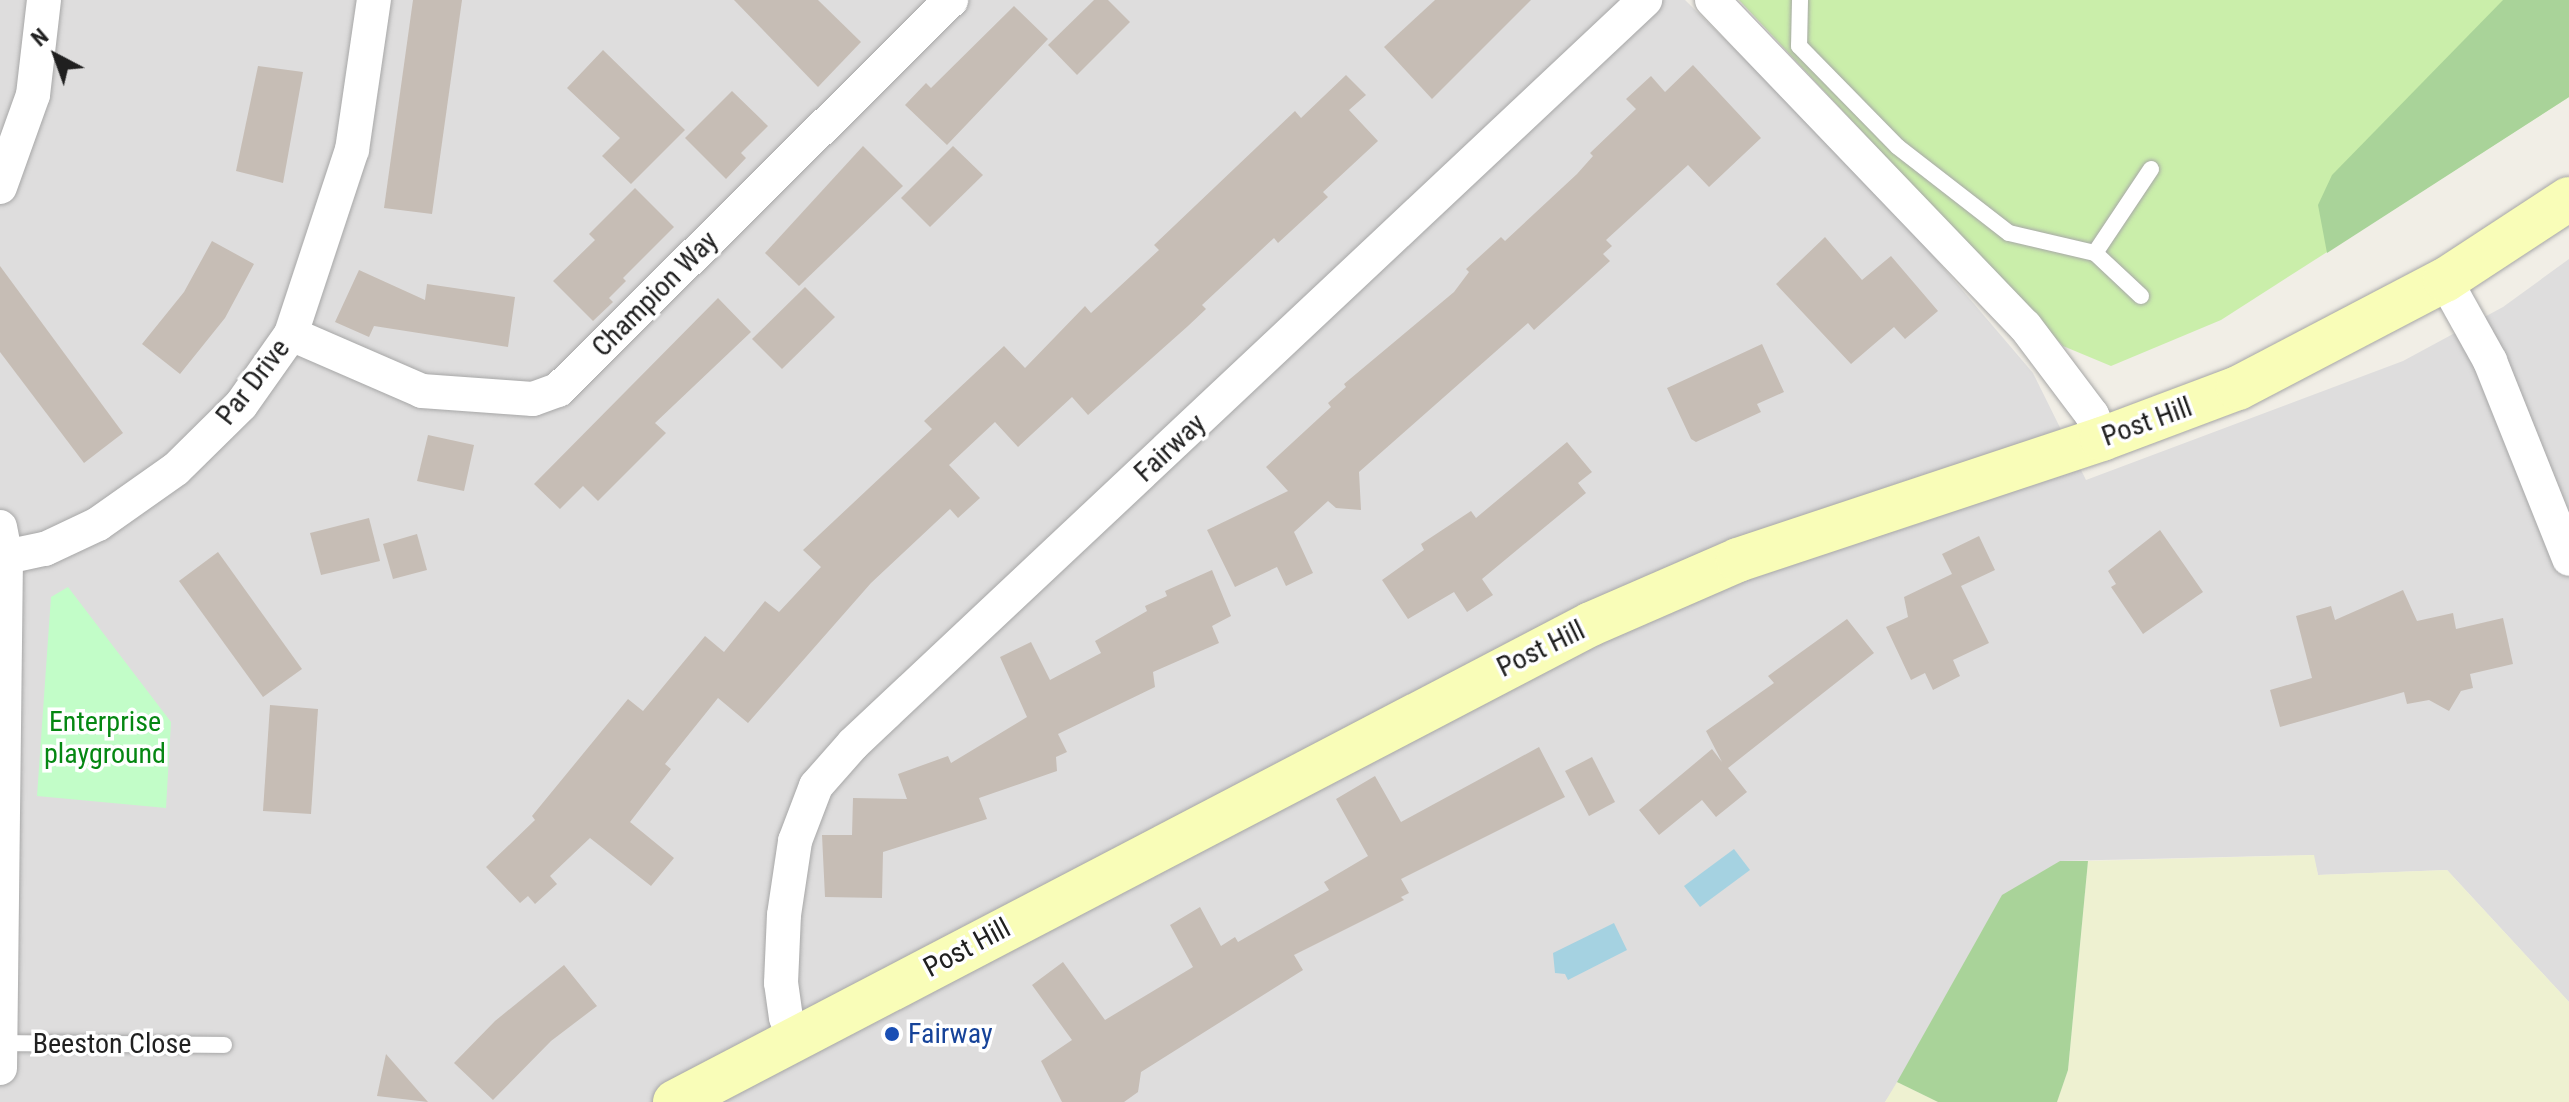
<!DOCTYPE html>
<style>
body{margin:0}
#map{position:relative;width:2569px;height:1102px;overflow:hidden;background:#f1eee6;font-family:"Roboto Condensed",sans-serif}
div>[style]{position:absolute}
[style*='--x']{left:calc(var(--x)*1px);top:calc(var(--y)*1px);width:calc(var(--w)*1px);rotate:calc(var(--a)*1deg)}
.residential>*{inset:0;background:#dedddd}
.farmland>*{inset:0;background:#eef1d1}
.grass>*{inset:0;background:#caeeaa}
.forest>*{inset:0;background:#a9d399}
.park>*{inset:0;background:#c2fdc8}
.water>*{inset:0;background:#a5d2e1}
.building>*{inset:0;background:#c6bdb5}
.roads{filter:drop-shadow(0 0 2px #a7a7a7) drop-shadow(0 0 2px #a7a7a7)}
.lane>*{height:16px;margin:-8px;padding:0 8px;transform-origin:8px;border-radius:8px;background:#fff}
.street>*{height:34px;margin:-17px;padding:0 17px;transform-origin:17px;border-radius:17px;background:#fff}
.secondary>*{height:44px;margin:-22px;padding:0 22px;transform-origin:22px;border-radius:22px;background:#f9fdb8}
.dots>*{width:22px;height:22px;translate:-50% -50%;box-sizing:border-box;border:4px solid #fff;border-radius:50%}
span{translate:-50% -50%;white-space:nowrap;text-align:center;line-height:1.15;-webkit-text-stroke:7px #fff;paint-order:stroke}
.street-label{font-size:28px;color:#202020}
.park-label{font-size:28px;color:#058712}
.transit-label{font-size:28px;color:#164399}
.left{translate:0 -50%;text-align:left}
.north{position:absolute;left:16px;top:16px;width:80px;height:80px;-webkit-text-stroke:6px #fff;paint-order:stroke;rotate:319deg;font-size:22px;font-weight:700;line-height:32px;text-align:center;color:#202020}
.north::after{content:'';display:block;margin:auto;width:28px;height:36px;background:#202020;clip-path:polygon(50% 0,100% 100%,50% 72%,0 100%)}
</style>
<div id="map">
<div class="residential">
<div style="clip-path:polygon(0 0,1685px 0,1871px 183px,2033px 373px,2086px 480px,2403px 361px,2503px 307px,2569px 259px,2569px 1002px,2447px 870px,2318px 875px,2313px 855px,2060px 861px,1885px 1102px,0 1102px)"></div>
</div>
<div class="farmland">
<div style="clip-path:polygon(2314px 855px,2318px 875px,2447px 870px,2569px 1002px,2569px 1102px,2057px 1102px,2068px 1070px,2088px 861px)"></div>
<div style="clip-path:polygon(1897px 1082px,1938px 1102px,1885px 1102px)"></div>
</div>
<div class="grass">
<div style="clip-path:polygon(1739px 0,2569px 0,2569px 97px,2221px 320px,2111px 366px,2063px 346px)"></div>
</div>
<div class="forest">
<div style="clip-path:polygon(2503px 0,2569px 0,2569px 97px,2327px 253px,2318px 205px,2332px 175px)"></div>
<div style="clip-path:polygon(2060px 861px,2088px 861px,2068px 1070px,2057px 1102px,1938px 1102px,1897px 1082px,2002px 895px)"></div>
</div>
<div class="park">
<div style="clip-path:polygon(68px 587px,171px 722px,166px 808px,37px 796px,51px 597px)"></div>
</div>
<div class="water">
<div style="clip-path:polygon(1734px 849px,1750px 870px,1700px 907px,1684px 886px)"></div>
<div style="clip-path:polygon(1614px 923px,1627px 950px,1568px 980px,1565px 974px,1555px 973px,1553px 953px)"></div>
</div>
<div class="building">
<div style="clip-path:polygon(413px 0,462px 0,432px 214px,384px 208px)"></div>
<div style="clip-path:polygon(734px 0,818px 0,861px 42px,818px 87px)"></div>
<div style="clip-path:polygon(1094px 0,1108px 0,1130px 22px,1077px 75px,1048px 45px)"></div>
<div style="clip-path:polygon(1435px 0,1531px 0,1432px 99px,1384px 47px)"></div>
<div style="clip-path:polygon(1014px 6px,1048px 39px,947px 145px,905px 105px,926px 83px,931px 88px)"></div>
<div style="clip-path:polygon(603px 50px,685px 130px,631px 184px,602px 156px,620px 138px,567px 88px)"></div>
<div style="clip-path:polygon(1693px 65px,1761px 138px,1709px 187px,1688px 165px,1606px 240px,1612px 246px,1603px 254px,1610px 261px,1534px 330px,1528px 323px,1359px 472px,1361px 510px,1336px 508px,1328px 501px,1294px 532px,1313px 573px,1286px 586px,1277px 567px,1235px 587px,1207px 530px,1288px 491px,1266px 467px,1331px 407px,1328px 403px,1346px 387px,1344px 384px,1454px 292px,1469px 272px,1466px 269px,1501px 237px,1505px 241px,1577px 174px,1593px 156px,1590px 153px,1636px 109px,1626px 99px,1651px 76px,1665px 92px)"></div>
<div style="clip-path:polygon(258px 66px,303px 72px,283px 183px,236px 171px)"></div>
<div style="clip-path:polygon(1346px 75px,1366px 95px,1349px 110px,1378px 141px,1323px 192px,1328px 197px,1278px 243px,1274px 238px,1202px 305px,1206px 309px,1188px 326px,1088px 415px,1072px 397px,1018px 447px,995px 422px,949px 465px,980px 498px,958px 518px,950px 509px,871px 583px,748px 723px,718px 698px,665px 764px,671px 769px,630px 822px,674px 858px,651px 886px,590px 838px,550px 876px,557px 884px,535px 904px,528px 896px,520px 903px,486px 867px,535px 820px,532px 816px,628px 699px,643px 711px,705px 636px,724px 652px,765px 601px,779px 612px,821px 567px,803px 550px,932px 429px,924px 421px,1004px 346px,1025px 368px,1085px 306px,1091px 313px,1159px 250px,1154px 245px,1295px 111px,1301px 118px)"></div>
<div style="clip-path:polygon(732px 91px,768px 126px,741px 153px,746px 158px,726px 179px,685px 138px)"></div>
<div style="clip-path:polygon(863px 146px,903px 186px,799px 286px,765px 253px)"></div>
<div style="clip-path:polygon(953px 146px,983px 175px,930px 227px,901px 198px)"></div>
<div style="clip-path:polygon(635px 188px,674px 227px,623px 278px,626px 281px,609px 298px,613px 302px,593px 321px,553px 281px,595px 240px,589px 234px)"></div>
<div style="clip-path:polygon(1825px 237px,1862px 280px,1891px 256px,1938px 311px,1905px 339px,1894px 327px,1851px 364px,1776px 284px)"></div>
<div style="clip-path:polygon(212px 241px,254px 264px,225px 318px,180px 374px,142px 344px,184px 292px)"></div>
<div style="clip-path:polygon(0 266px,123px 433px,84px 463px,0 352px)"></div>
<div style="clip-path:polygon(359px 270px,425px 300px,427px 284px,515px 297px,508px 347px,374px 326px,369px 337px,335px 322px)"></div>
<div style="clip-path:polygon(805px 287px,835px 317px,782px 369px,752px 339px)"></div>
<div style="clip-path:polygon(718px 298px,751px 332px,655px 423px,666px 433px,598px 501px,583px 486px,560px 509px,534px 484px)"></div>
<div style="clip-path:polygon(1762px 344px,1784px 392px,1757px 404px,1761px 412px,1696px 442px,1691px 439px,1667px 388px)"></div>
<div style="clip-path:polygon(428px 435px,474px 445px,464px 491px,417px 481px)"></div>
<div style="clip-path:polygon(1567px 442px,1592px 472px,1578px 483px,1586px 493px,1482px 579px,1493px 595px,1467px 612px,1454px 592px,1408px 619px,1382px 580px,1424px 550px,1421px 544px,1471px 511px,1476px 518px)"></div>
<div style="clip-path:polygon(369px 518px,380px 561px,321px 575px,310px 533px)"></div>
<div style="clip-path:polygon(2160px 530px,2203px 592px,2143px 634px,2111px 587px,2116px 584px,2108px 571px)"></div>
<div style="clip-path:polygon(417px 534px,427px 570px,393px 579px,383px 544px)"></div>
<div style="clip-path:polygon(1979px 536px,1995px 570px,1961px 586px,1989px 643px,1953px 660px,1960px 676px,1933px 690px,1925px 673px,1911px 680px,1886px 627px,1908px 617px,1904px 597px,1952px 574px,1942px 554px)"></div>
<div style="clip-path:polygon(218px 552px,302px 669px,263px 697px,179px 581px)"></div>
<div style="clip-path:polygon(1212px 570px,1231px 616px,1212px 626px,1219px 643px,1153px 672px,1155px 687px,1058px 734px,1067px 752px,1056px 757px,1057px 771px,979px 798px,987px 819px,883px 852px,882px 898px,825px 897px,822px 835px,852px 835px,853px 798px,907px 799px,898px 774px,948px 756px,951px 763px,1027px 717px,1000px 657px,1031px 642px,1050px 680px,1101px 653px,1095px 641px,1147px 611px,1145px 606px,1167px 596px,1165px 591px)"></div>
<div style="clip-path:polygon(2403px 590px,2417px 621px,2453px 613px,2456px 629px,2503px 618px,2513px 664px,2470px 674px,2473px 688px,2461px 691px,2449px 711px,2429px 700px,2407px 704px,2404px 692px,2280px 727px,2270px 690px,2312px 678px,2296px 616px,2331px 606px,2335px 620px)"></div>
<div style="clip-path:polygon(1847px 619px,1874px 653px,1728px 768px,1747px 792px,1716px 817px,1702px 800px,1659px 835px,1639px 810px,1712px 749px,1722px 762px,1706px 731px,1774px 683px,1768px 676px)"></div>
<div style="clip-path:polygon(270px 705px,318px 709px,311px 814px,263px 811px)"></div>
<div style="clip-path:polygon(1539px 747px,1565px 797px,1401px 879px,1409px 893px,1401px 897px,1404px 900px,1294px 955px,1303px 970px,1141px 1072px,1138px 1092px,1124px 1102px,1062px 1102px,1041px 1061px,1072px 1040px,1032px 985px,1063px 962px,1105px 1020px,1193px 967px,1170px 925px,1200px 907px,1221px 946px,1235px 937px,1238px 942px,1329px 890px,1324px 882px,1368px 856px,1336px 799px,1375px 776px,1401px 822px)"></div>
<div style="clip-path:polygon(1592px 757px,1615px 802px,1589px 816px,1565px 771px)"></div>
<div style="clip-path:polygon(564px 965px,597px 1006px,551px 1041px,493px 1100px,454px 1063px,495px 1021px)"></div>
<div style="clip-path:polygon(386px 1054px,428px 1102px,377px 1096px)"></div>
</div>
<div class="roads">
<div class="lane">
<div style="--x:1800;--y:0;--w:46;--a:91.2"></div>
<div style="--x:1799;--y:46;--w:141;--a:45.6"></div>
<div style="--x:1898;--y:147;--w:140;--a:37.8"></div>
<div style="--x:2009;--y:233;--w:88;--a:13.1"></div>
<div style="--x:2095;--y:253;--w:63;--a:43.1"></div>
<div style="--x:2095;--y:253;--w:101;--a:-56.3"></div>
<div style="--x:0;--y:1043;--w:224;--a:0.5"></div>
</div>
<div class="street">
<div style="--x:1712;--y:0;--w:452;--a:46.2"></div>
<div style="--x:2025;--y:326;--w:111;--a:53"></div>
<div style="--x:2092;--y:415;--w:26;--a:67"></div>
<div style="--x:0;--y:187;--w:98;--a:-70.3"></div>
<div style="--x:33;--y:95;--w:96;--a:-83.4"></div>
<div style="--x:2445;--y:280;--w:93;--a:60.9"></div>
<div style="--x:2490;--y:361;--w:213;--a:68.2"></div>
<div style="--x:291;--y:334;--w:143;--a:23.5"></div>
<div style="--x:422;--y:391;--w:111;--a:4.1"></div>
<div style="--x:533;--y:399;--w:27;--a:-20"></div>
<div style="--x:558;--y:390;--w:554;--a:-44.78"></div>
<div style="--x:0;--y:527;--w:31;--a:79"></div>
<div style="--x:6;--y:557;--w:511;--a:90.67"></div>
<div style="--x:6;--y:557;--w:40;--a:-12"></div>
<div style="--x:45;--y:549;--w:59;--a:-25.3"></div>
<div style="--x:98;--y:524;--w:95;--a:-35.2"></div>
<div style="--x:176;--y:469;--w:91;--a:-44.6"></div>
<div style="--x:241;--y:405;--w:87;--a:-54.8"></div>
<div style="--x:291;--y:334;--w:194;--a:-71.7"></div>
<div style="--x:352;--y:150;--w:152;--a:-81.7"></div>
<div style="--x:796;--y:1039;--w:23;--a:-115"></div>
<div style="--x:786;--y:1018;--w:35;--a:-98"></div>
<div style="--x:781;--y:983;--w:68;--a:-87.5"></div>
<div style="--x:784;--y:915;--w:75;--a:-81.5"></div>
<div style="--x:795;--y:841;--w:59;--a:-69.1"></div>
<div style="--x:816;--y:786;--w:56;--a:-48.6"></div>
<div style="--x:853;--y:744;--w:1087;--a:-43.21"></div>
</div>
<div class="secondary">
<div style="--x:675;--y:1102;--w:1033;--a:-27.56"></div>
<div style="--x:1591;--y:624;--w:160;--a:-23.5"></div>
<div style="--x:1738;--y:560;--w:384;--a:-18.4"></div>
<div style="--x:2102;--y:439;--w:145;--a:-20.6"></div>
<div style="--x:2238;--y:388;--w:233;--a:-27.6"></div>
<div style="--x:2445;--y:280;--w:148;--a:-33.2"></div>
</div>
</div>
<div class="dots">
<div style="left:892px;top:1034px;background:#1a4fb4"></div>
</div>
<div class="street-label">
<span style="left:655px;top:294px;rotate:-45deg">Champion Way</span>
<span style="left:253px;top:382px;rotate:-52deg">Par Drive</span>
<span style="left:2147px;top:422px;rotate:-20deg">Post Hill</span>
<span style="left:1170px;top:448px;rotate:-43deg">Fairway</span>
<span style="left:1541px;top:649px;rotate:-26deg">Post Hill</span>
<span style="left:967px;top:948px;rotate:-28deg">Post Hill</span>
<span style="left:112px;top:1044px">Beeston Close</span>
</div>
<div class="park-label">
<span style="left:105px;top:738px">Enterprise<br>playground</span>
</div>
<div class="transit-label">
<span class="left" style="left:908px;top:1034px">Fairway</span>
</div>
<div class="north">N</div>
</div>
